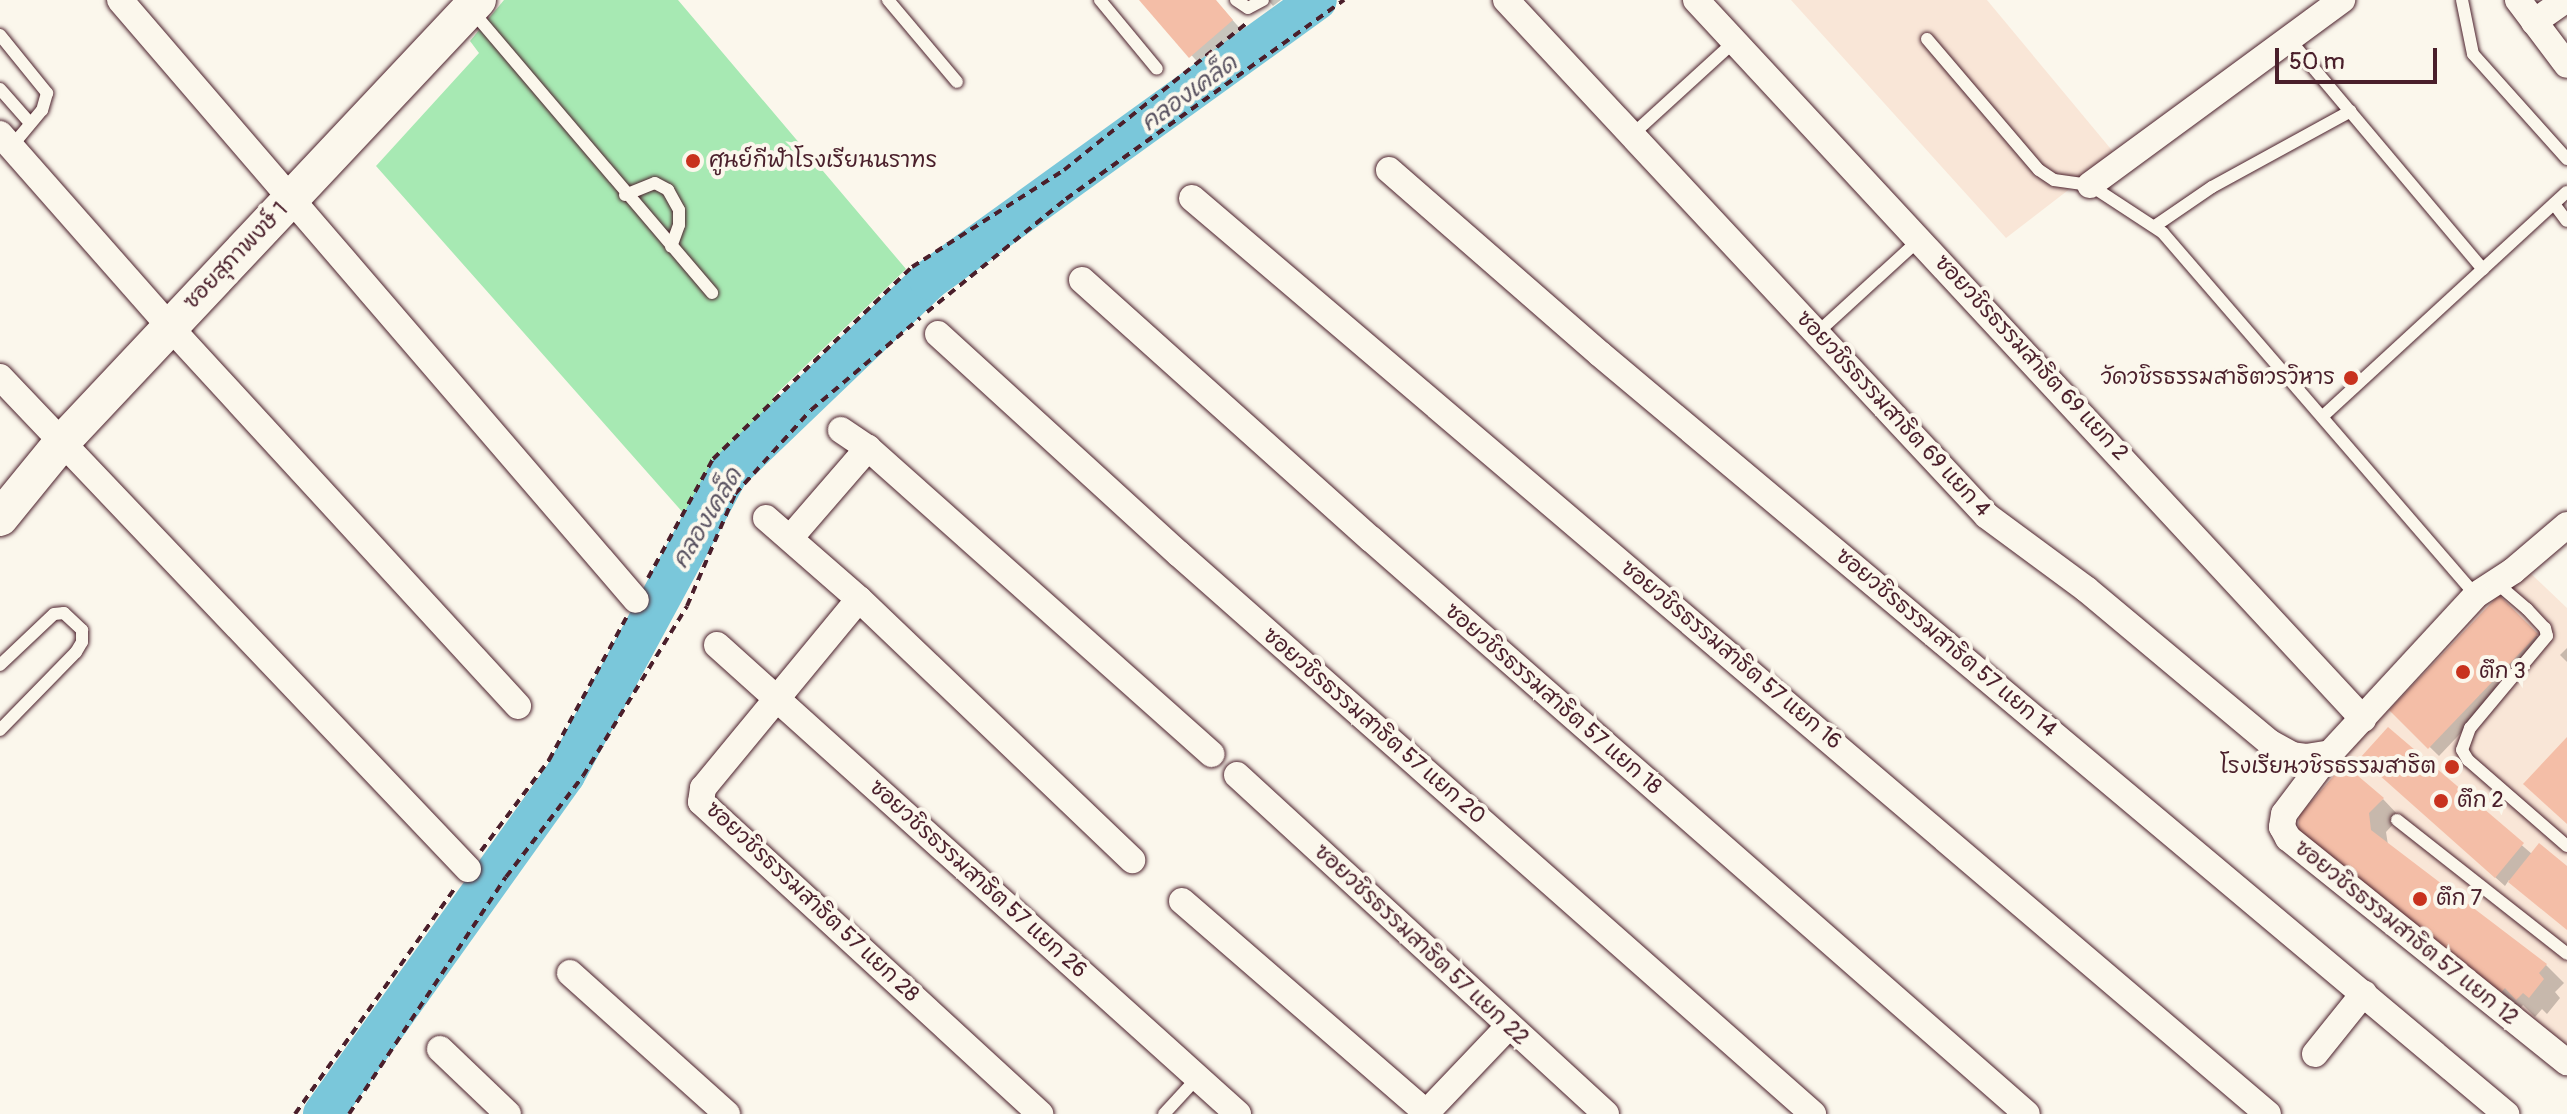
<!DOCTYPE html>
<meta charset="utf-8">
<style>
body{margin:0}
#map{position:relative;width:2567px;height:1114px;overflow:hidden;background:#fbf7ec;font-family:Pangolin,"Playpen Sans Thai",sans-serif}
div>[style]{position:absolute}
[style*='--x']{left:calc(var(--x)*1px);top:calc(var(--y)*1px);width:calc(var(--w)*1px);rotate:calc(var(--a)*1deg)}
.built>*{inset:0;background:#f9e6d7}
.green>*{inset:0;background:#a7e9b3}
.shadow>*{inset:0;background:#0003}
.river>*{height:40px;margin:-20px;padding:0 20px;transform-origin:20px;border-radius:20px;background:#7ac7da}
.building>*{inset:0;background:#f4bea7}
.path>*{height:4px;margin-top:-2px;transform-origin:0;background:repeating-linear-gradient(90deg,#4a1f2b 0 8px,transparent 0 14px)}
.roads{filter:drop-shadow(0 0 2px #4a1f2b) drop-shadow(0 0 2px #4a1f2b)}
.lane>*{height:12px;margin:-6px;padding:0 6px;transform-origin:6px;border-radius:6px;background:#fbf7ec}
.street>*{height:26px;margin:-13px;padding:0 13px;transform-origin:13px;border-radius:13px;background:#fbf7ec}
.secondary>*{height:36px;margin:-18px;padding:0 18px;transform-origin:18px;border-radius:18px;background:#fbf7ec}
.dots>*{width:22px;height:22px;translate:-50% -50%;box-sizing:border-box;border:4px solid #fbf7ec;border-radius:50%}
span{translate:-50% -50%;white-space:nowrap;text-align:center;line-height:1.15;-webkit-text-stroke:8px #fbf7ec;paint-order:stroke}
.poi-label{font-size:22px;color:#4a1f2b}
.left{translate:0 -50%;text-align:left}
.right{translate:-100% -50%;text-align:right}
.street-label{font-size:22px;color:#4a1f2b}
.water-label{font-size:24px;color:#585160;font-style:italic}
.scale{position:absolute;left:2275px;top:48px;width:162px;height:36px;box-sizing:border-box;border:4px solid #4a1f2b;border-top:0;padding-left:10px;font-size:24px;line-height:28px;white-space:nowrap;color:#4a1f2b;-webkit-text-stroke:6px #fbf7ec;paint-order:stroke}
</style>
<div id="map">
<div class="built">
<div style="clip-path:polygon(1791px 0,1987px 0,2115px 154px,2006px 238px)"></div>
<div style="clip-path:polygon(2525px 568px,2567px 608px,2567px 1047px,2293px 832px,2293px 822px,2382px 712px,2486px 598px)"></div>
</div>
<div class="green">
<div style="clip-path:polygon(504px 0,678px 0,906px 269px,774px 396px,768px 425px,722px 470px,693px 524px,376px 166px,479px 53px,470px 41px)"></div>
</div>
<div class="shadow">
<div style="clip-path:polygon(1142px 0,1215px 0,1244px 33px,1203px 68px)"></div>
<div style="clip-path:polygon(1268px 0,1281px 0,1273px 6px)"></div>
<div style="clip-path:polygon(2499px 598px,2545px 644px,2439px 756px,2392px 710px)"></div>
<div style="clip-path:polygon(2567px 648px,2567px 662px,2560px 655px)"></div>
<div style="clip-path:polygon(2388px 730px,2532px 854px,2567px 869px,2567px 929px,2509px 880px,2505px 886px,2372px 767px)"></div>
<div style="clip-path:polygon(2383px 799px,2400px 817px,2386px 832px,2388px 845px,2546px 965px,2564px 983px,2555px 992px,2560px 998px,2547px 1014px,2542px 1009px,2535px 1017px,2523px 1005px,2517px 1012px,2318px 852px)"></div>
</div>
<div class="river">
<div style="--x:323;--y:1114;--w:417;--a:-54.5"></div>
<div style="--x:565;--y:775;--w:345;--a:-61.6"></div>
<div style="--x:729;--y:472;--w:277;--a:-43.8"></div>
<div style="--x:929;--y:280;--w:478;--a:-35.8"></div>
</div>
<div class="building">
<div style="clip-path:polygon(1139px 0,1216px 0,1233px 20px,1189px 58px)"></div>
<div style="clip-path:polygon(2499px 595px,2538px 634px,2428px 749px,2389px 710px)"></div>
<div style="clip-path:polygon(2388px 727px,2524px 843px,2495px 878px,2360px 758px)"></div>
<div style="clip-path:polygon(2567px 737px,2567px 824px,2523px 784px)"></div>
<div style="clip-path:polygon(2344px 764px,2384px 798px,2369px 813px,2371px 830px,2547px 964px,2539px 973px,2544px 979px,2529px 998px,2523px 993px,2516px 1000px,2505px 988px,2498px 996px,2298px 834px,2299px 816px)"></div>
<div style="clip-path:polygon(2539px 843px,2567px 866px,2567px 930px,2508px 882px)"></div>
</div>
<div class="path">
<div style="--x:927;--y:312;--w:179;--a:-39.1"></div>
<div style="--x:1066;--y:199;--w:342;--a:-35.6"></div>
<div style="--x:648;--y:578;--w:136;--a:-61.4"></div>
<div style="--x:713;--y:459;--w:277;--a:-44"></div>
<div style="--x:912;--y:267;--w:180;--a:-32.5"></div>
<div style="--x:1064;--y:170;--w:235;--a:-38.8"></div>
<div style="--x:481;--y:851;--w:114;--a:-53.2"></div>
<div style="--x:549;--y:760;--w:162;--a:-61.5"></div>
<div style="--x:295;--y:1114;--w:278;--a:-54.7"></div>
<div style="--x:349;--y:1114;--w:284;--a:-56.5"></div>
<div style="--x:506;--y:877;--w:127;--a:-52.7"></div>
<div style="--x:583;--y:776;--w:199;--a:-58.5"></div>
<div style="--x:687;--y:606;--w:122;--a:-66.8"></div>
<div style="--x:735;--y:494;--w:113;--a:-47.9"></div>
<div style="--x:811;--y:410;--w:143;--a:-40.2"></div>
</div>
<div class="roads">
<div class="lane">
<div style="--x:888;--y:0;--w:107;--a:49.9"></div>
<div style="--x:1100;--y:0;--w:89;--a:50.4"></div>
<div style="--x:1236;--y:0;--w:14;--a:34"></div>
<div style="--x:1248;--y:8;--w:17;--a:-28"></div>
<div style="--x:2462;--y:0;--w:55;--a:78.5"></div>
<div style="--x:2473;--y:54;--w:141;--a:48.2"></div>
<div style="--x:473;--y:12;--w:369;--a:49.6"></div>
<div style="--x:0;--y:35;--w:75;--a:51"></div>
<div style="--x:47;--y:93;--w:18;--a:106"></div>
<div style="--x:42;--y:110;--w:48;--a:130"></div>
<div style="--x:1927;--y:39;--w:172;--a:49.5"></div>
<div style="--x:2039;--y:170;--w:18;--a:34"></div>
<div style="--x:2054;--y:180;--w:36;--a:8"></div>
<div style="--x:2090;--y:185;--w:87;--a:33.3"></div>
<div style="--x:2163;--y:233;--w:479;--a:49.2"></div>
<div style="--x:2289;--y:39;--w:301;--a:49.9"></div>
<div style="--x:0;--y:89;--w:45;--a:48.6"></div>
<div style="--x:1632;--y:135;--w:139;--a:-42.4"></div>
<div style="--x:625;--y:195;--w:32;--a:-22"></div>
<div style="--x:655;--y:183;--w:15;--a:28"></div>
<div style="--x:668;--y:190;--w:23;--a:61"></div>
<div style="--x:679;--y:210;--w:15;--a:90"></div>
<div style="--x:679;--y:225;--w:23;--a:110"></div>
<div style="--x:2554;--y:204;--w:21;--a:53"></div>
<div style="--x:2155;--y:226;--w:69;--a:-34.4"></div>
<div style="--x:2212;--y:187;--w:158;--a:-28.7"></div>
<div style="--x:1817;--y:333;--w:139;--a:-42.4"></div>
<div style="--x:2323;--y:416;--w:331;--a:-42.6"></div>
<div style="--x:2493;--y:580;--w:45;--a:40.5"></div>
<div style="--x:2527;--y:609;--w:26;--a:47"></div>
<div style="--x:2545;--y:628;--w:8;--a:76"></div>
<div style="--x:2547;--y:636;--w:120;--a:129.9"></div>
<div style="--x:2470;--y:728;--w:23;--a:110"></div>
<div style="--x:2462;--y:750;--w:12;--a:59"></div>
<div style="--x:2468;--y:760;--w:131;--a:41"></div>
<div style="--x:0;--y:665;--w:74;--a:-43.4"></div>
<div style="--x:54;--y:614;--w:10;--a:-6"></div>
<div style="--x:64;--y:613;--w:25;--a:43"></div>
<div style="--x:82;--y:630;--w:12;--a:90"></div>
<div style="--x:82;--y:642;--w:12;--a:121"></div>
<div style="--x:76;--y:652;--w:109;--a:134.3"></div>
<div style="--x:2397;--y:820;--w:216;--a:38.2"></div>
<div style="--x:1164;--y:1114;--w:50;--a:-47.4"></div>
</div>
<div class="street">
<div style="--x:120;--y:0;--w:791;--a:49.3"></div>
<div style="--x:1506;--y:0;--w:705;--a:47.01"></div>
<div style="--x:1987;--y:516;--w:123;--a:36.4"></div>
<div style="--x:2086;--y:589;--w:239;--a:39.9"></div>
<div style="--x:2269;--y:742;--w:26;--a:29"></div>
<div style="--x:2292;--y:755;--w:14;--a:8"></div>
<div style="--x:2306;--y:757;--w:24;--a:-9"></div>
<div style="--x:1696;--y:0;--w:981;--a:47.15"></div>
<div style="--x:2518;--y:0;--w:81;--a:53"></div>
<div style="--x:2534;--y:22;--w:39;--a:-35"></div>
<div style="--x:0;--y:134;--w:256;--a:48.6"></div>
<div style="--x:169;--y:326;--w:516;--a:47.43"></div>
<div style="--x:1389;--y:170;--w:280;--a:41.1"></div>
<div style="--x:1600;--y:354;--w:1183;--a:39.99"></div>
<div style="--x:2090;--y:185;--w:313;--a:-36.3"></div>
<div style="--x:1192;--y:198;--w:1413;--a:40.41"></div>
<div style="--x:1082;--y:280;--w:388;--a:41.9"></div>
<div style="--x:1371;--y:539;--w:872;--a:41.24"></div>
<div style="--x:938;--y:334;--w:326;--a:42.4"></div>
<div style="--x:1179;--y:554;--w:846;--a:41.45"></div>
<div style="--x:0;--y:377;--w:679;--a:46.43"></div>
<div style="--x:841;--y:430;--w:32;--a:34"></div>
<div style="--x:868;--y:448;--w:460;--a:41.7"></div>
<div style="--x:766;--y:518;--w:123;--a:41.1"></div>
<div style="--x:859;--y:599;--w:378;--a:43.7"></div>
<div style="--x:2567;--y:525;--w:71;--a:139.6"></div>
<div style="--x:2513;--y:571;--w:44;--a:147"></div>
<div style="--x:2476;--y:595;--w:215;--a:132.7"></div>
<div style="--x:2330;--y:753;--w:76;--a:127"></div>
<div style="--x:2284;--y:814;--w:13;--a:99"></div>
<div style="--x:2282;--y:827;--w:13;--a:61"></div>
<div style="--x:2288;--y:838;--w:358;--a:38.8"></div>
<div style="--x:791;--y:537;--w:118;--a:-49.1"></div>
<div style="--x:859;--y:599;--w:245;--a:129.5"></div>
<div style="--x:703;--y:788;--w:14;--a:98"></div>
<div style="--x:701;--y:802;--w:461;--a:42.6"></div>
<div style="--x:717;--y:645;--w:701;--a:41.99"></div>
<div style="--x:1237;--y:775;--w:501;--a:42.57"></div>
<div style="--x:1182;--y:901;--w:325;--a:40.9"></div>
<div style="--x:570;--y:973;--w:211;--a:41.9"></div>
<div style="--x:440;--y:1049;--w:94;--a:43.7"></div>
<div style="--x:2315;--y:1054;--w:78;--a:-51.2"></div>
<div style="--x:1427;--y:1112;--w:117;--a:-46.4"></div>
</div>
<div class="secondary">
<div style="--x:0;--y:518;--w:98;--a:-50.8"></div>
<div style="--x:62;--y:442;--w:607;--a:-46.74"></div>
</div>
</div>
<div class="dots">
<div style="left:693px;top:161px;background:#c8321e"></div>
<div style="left:2351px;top:378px;background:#c8321e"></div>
<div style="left:2463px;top:672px;background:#c8321e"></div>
<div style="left:2452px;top:767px;background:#c8321e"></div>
<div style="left:2441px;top:801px;background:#c8321e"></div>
<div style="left:2420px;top:899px;background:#c8321e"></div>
</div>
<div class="poi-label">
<span class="left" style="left:709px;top:161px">ศูนย์กีฬาโรงเรียนนราทร</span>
<span class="right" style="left:2335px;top:378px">วัดวชิรธรรมสาธิตวรวิหาร</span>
<span class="left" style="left:2479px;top:672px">ตึก 3</span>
<span class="right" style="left:2436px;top:767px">โรงเรียนวชิรธรรมสาธิต</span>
<span class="left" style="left:2457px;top:801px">ตึก 2</span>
<span class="left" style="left:2436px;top:899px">ตึก 7</span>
</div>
<div class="street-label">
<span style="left:236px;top:256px;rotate:-46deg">ซอยสุภาพงษ์ 1</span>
<span style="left:2031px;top:358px;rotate:47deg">ซอยวชิรธรรมสาธิต 69 แยก 2</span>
<span style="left:1893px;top:414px;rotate:47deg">ซอยวชิรธรรมสาธิต 69 แยก 4</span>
<span style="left:1946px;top:643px;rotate:40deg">ซอยวชิรธรรมสาธิต 57 แยก 14</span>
<span style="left:1731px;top:655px;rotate:40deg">ซอยวชิรธรรมสาธิต 57 แยก 16</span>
<span style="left:1553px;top:699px;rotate:41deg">ซอยวชิรธรรมสาธิต 57 แยก 18</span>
<span style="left:1374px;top:726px;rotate:41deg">ซอยวชิรธรรมสาธิต 57 แยก 20</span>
<span style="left:978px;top:879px;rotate:42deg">ซอยวชิรธรรมสาธิต 57 แยก 26</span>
<span style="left:812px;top:902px;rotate:43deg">ซอยวชิรธรรมสาธิต 57 แยก 28</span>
<span style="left:2406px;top:933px;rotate:39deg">ซอยวชิรธรรมสาธิต 57 แยก 12</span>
<span style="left:1421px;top:945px;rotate:43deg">ซอยวชิรธรรมสาธิต 57 แยก 22</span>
</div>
<div class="water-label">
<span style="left:1189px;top:93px;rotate:-36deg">คลองเคล็ด</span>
<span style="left:707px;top:518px;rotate:-59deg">คลองเคล็ด</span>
</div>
<div class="scale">50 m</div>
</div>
